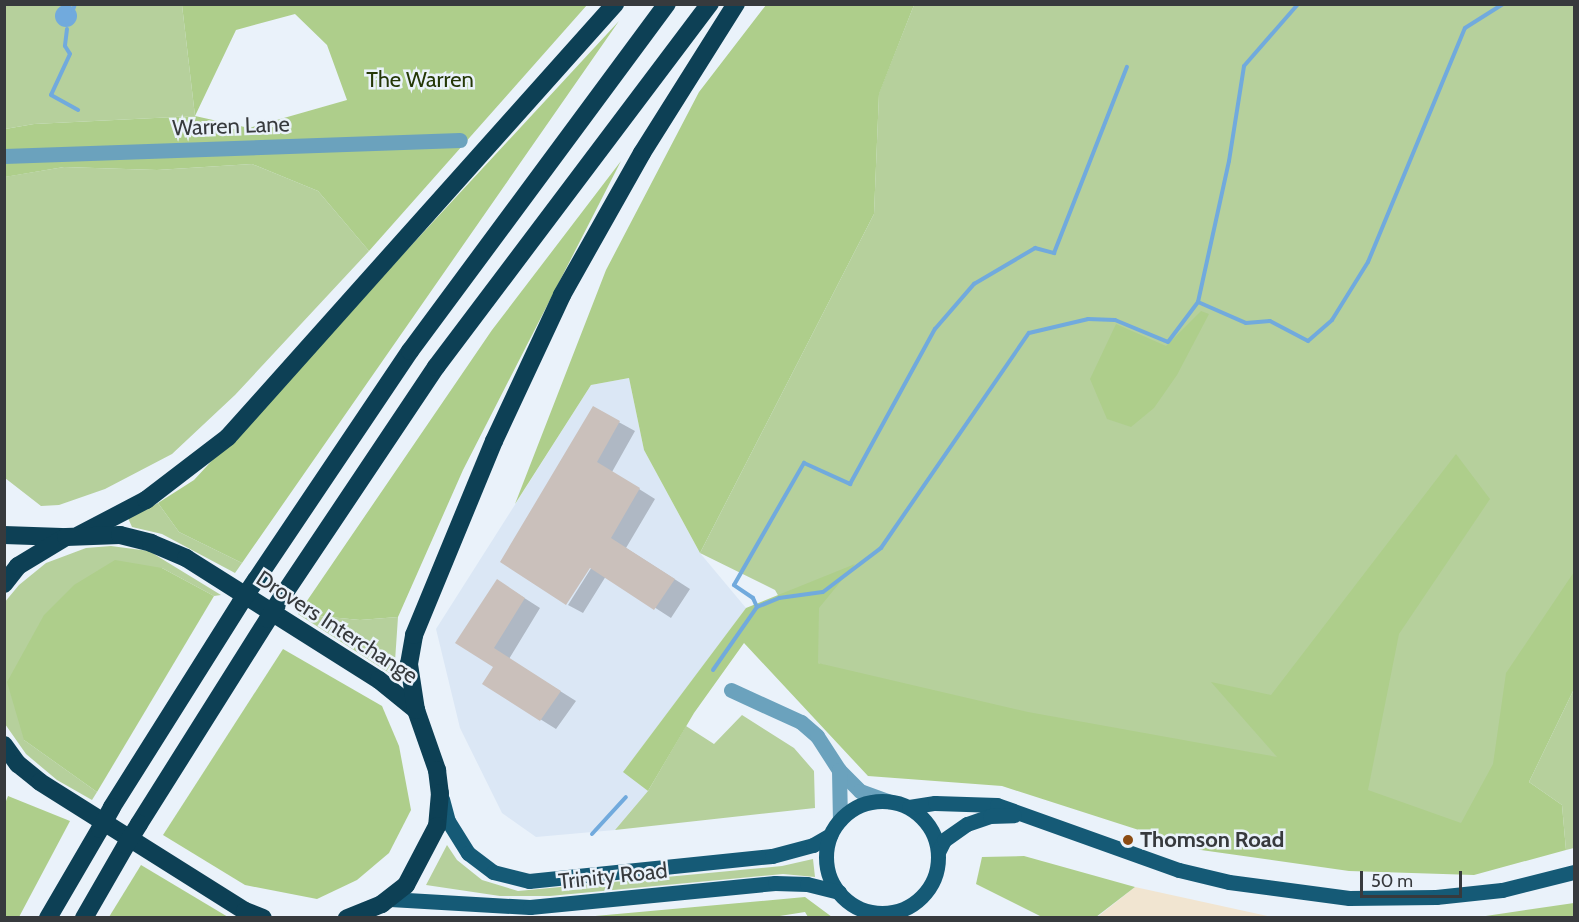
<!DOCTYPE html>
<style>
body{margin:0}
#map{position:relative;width:1579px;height:922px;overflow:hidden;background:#eaf2fa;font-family:Cabin,sans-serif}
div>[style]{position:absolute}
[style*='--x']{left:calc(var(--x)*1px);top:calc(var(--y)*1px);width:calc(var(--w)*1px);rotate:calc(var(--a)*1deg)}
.built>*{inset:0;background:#dbe7f5}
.industrial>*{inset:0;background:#f1e5d1}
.green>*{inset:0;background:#b6d09c}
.forest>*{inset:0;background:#aece8b}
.water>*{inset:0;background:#71aadd}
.round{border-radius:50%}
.shadow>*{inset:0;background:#0003}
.stream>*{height:4px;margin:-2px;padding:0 2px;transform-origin:2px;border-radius:2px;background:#71aadd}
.building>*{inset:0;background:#cac0bb}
.minor>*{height:15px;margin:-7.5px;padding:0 7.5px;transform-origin:7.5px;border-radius:7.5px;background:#6ba2bd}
.major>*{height:15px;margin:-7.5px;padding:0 7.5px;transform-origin:7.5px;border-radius:7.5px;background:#155a76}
.major>.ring{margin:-7.5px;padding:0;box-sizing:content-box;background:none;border:15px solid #155a76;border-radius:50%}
.highway>*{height:18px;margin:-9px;padding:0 9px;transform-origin:9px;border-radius:9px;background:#0d4055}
.highway-bridge>*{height:18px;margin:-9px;padding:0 9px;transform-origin:9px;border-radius:9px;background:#0d4055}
.dots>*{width:16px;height:16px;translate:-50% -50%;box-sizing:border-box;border:3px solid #eaf2fa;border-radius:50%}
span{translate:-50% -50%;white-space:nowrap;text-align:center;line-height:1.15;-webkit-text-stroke:5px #eaf2fa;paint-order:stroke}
.park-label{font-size:22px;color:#253807}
.street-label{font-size:22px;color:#373a3d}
.poi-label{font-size:22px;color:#373a3d;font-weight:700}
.left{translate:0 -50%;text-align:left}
.frame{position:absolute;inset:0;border:6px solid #373a3d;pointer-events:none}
.scale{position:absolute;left:1360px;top:871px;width:102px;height:27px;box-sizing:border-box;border:3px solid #373a3d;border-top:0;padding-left:8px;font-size:18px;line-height:21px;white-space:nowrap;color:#373a3d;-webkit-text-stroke:4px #eaf2fa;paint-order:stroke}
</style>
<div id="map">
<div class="built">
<div style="clip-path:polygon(629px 378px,644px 450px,700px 553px,746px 608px,624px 771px,648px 791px,615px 830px,536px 837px,502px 813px,460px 728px,436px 629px,591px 385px)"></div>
</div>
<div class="industrial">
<div style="clip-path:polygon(1135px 887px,1272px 917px,1096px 918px)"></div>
</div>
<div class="green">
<div style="clip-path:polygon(5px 5px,182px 5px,195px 116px,34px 124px,5px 129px)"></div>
<div style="clip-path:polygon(914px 5px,1574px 5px,1574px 632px,1457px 853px,817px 663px,775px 590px,700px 553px,874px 214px,879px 93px)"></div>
<div style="clip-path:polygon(252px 164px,318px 191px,369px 251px,235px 395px,172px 454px,105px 489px,59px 505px,41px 506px,5px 478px,4px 177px,64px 167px,157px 170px)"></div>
<div style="clip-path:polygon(158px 503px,179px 532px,242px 563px,235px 573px,162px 534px,132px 527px,128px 518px)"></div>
<div style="clip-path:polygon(111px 546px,149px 551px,221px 595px,214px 596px,162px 568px,24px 740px,97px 792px,92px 800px,57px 780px,26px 754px,5px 724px,4px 603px,19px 585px,46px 563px,86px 548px)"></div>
<div style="clip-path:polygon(298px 614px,360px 620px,398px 617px,394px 676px)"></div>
<div style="clip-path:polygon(1574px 689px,1574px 848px,1566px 850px,1562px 805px,1529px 782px)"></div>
<div style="clip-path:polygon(742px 715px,794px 748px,814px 771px,815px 808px,615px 830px,648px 791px,686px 726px,714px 744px)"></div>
<div style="clip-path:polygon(447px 845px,457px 860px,482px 880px,518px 891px,782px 866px,813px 859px,815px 877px,783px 874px,550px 896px,500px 896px,426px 885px)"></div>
</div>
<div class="forest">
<div style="clip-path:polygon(evenodd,182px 5px,587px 5px,369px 251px,318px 191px,252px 164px,157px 170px,64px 167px,5px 177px,5px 129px,34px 124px,195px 116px,182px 5px,295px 14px,327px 45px,347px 100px,249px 128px,195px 116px,236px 30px,295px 14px)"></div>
<div style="clip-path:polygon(766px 5px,914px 5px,879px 94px,874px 214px,700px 553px,644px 450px,629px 378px,591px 385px,515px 504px,606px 270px,699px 92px)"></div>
<div style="clip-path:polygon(619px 21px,242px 563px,179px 532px,158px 503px,194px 480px)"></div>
<div style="clip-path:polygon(621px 161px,463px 470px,398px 617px,360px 620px,298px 614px,492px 330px)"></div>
<div style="clip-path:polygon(1201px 311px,1209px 314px,1177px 375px,1154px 408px,1131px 427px,1107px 419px,1090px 379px,1116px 324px,1166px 346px)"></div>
<div style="clip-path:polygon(1456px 454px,1490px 499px,1399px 634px,1368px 790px,1461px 823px,1493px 764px,1506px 673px,1574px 572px,1574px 689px,1529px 782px,1562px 805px,1566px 850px,1474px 875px,1349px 871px,1201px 850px,1002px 786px,868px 776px,744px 643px,694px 713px,648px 791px,623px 772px,746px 608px,855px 564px,819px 608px,818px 663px,1028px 712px,1277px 757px,1211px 682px,1271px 695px)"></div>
<div style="clip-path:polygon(115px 560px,162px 568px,214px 596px,97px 792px,24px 740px,7px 682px,44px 615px,74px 585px)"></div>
<div style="clip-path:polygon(283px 649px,382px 706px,399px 746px,411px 810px,389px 853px,357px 880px,317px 899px,245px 885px,163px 835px)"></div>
<div style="clip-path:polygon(8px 796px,70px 821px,19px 917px,5px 917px,4px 806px)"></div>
<div style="clip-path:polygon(1024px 856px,1135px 887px,1096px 917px,1044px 918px,976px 884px,982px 857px)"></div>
<div style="clip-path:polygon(141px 865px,228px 917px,109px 917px)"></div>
<div style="clip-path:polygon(805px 897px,832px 917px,808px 917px,805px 912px,767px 918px,584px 917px)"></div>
<div style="clip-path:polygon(1574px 903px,1574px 917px,1479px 917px)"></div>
</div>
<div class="water">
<div class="round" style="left:55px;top:5px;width:22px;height:22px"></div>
</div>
<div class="shadow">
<div style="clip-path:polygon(593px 408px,635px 431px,612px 472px,655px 499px,626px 548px,690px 589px,671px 618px,606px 576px,583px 613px,568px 605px,595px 562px)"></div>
<div style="clip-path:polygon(498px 581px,540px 608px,509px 659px,576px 701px,556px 729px,540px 719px,495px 667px,457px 643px)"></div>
</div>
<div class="stream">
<div style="--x:73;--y:10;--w:6;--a:-72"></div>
<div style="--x:67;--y:29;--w:17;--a:97"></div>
<div style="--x:65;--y:46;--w:9;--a:58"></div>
<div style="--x:70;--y:54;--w:45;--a:114.9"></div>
<div style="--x:51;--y:95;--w:31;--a:29"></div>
<div style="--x:1198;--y:302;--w:52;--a:23.6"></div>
<div style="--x:1246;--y:323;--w:24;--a:-5"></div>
<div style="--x:1270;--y:321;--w:43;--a:27.8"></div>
<div style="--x:1308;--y:341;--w:32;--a:-41"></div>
<div style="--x:1332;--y:320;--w:68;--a:-58.2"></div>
<div style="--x:1368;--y:262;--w:253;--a:-67.5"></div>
<div style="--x:1465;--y:28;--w:45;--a:-32.3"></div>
<div style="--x:757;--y:607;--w:10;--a:-114"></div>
<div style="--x:753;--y:598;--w:23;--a:-146"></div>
<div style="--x:734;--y:585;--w:141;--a:-60.2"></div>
<div style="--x:804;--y:463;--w:51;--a:24.5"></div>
<div style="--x:850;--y:484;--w:177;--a:-61.3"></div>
<div style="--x:935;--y:329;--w:60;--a:-49.1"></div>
<div style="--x:974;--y:284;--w:71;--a:-30.5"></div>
<div style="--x:1035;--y:248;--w:20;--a:15"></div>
<div style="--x:1054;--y:253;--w:200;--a:-68.6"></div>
<div style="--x:713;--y:670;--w:77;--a:-55.1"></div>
<div style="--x:757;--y:607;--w:24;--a:-22"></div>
<div style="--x:779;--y:598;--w:44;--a:-7.8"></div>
<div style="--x:823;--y:592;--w:73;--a:-37.2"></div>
<div style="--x:881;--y:548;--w:261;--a:-55.5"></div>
<div style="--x:1029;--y:333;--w:61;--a:-13.3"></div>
<div style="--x:1088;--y:319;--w:27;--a:2"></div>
<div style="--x:1115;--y:320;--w:57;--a:22.5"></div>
<div style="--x:1168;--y:342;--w:50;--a:-53.1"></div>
<div style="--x:1198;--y:302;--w:144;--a:-77.6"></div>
<div style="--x:1229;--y:161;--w:96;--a:-81"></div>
<div style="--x:1244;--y:66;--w:82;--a:-48.9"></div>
<div style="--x:592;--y:834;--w:50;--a:-47.4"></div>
</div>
<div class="building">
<div style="clip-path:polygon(593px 406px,620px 421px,597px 462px,640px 488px,611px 538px,675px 579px,654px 610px,590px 568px,566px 605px,500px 562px)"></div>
<div style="clip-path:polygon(497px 579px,525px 598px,494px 648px,561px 691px,540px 721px,482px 684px,493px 667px,455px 643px)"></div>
</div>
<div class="minor">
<div style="--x:4;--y:156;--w:456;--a:-2"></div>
<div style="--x:731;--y:690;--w:77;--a:24.6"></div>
<div style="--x:801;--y:722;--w:21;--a:41"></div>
<div style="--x:817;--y:736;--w:40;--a:57.1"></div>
<div style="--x:839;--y:770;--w:30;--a:45"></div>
<div style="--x:860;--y:791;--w:30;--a:20"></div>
<div style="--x:839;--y:770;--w:50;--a:88.9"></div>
</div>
<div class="major">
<div style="--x:442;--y:799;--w:23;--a:75"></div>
<div style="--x:448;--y:821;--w:38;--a:58"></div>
<div style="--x:468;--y:853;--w:31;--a:37"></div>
<div style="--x:493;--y:872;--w:37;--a:14"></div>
<div style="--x:529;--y:881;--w:244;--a:-5.9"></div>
<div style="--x:772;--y:856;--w:42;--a:-15"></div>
<div style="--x:813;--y:845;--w:20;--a:-30"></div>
<div class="ring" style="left:826px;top:801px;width:97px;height:97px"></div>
<div style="--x:909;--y:807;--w:26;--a:-9"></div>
<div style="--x:935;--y:803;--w:62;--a:1.8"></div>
<div style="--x:997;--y:805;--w:193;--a:19.7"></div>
<div style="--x:1179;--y:870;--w:51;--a:13.5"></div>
<div style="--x:1229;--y:882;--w:121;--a:7.6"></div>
<div style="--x:1349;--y:898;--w:87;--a:-0.7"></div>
<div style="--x:1436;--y:897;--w:66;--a:-6.1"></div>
<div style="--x:1502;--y:890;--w:74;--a:-14"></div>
<div style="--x:938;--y:852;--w:13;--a:-63"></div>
<div style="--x:944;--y:840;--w:28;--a:-35"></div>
<div style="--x:967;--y:824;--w:24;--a:-19"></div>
<div style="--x:990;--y:816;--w:24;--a:-2"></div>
<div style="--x:390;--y:899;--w:140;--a:3.3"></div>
<div style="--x:530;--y:907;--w:246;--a:-5.6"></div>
<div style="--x:775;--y:883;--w:32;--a:2"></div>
<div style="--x:807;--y:884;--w:33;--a:14"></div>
</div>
<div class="highway">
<div style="--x:4;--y:535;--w:58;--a:2"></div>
<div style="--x:79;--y:535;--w:76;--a:-27.6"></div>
<div style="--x:146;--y:500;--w:103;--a:-37.5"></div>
<div style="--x:228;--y:437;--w:581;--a:-48.21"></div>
<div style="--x:256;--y:580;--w:276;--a:-56.1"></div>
<div style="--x:410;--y:351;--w:432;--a:-53.5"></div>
<div style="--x:4;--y:584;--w:23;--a:-52"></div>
<div style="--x:18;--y:566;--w:56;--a:-31.1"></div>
<div style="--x:66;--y:537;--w:54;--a:-2.1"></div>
<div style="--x:120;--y:535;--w:32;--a:14"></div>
<div style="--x:151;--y:543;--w:38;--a:23"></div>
<div style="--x:186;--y:558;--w:228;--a:32.3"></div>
<div style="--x:379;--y:680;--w:48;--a:39"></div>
<div style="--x:416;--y:710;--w:64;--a:70.7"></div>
<div style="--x:437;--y:770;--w:23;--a:83"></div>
<div style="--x:440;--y:793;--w:33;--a:95"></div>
<div style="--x:437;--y:826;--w:67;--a:117.7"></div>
<div style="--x:406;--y:885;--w:31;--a:142"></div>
<div style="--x:382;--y:904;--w:38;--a:158"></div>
<div style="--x:282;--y:597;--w:277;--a:-56.2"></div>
<div style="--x:436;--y:367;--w:455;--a:-53"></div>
<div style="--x:416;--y:710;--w:47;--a:-98.7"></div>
<div style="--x:409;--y:664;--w:29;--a:-80"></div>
<div style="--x:414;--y:635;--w:210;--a:-67.6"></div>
<div style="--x:494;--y:441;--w:161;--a:-65"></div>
<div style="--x:562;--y:295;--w:163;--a:-60.6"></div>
<div style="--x:642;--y:153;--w:176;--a:-57.8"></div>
<div style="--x:4;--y:745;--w:24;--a:54"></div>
<div style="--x:18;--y:764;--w:28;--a:39"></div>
<div style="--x:40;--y:782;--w:242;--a:32.2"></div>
<div style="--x:245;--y:911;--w:19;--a:21"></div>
<div style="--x:112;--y:807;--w:242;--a:-57.8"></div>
<div style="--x:139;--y:824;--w:242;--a:-57.8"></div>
<div style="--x:48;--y:918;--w:103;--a:-59.7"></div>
<div style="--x:84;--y:918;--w:84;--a:-60.1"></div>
</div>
<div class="highway-bridge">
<div style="--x:241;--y:602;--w:27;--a:-56"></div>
<div style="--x:268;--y:619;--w:26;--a:-58"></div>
<div style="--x:100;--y:829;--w:25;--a:-61"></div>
<div style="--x:126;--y:845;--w:25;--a:-58"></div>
</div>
<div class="dots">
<div style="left:1128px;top:840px;background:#8b4b12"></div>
</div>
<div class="park-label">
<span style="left:420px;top:80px">The Warren</span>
</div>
<div class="street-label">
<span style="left:231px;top:126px;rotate:-2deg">Warren Lane</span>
<span style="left:337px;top:627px;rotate:33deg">Drovers Interchange</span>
<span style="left:613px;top:876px;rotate:-6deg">Trinity Road</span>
</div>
<div class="poi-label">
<span class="left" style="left:1140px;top:840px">Thomson Road</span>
</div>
<div class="frame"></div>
<div class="scale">50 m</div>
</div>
